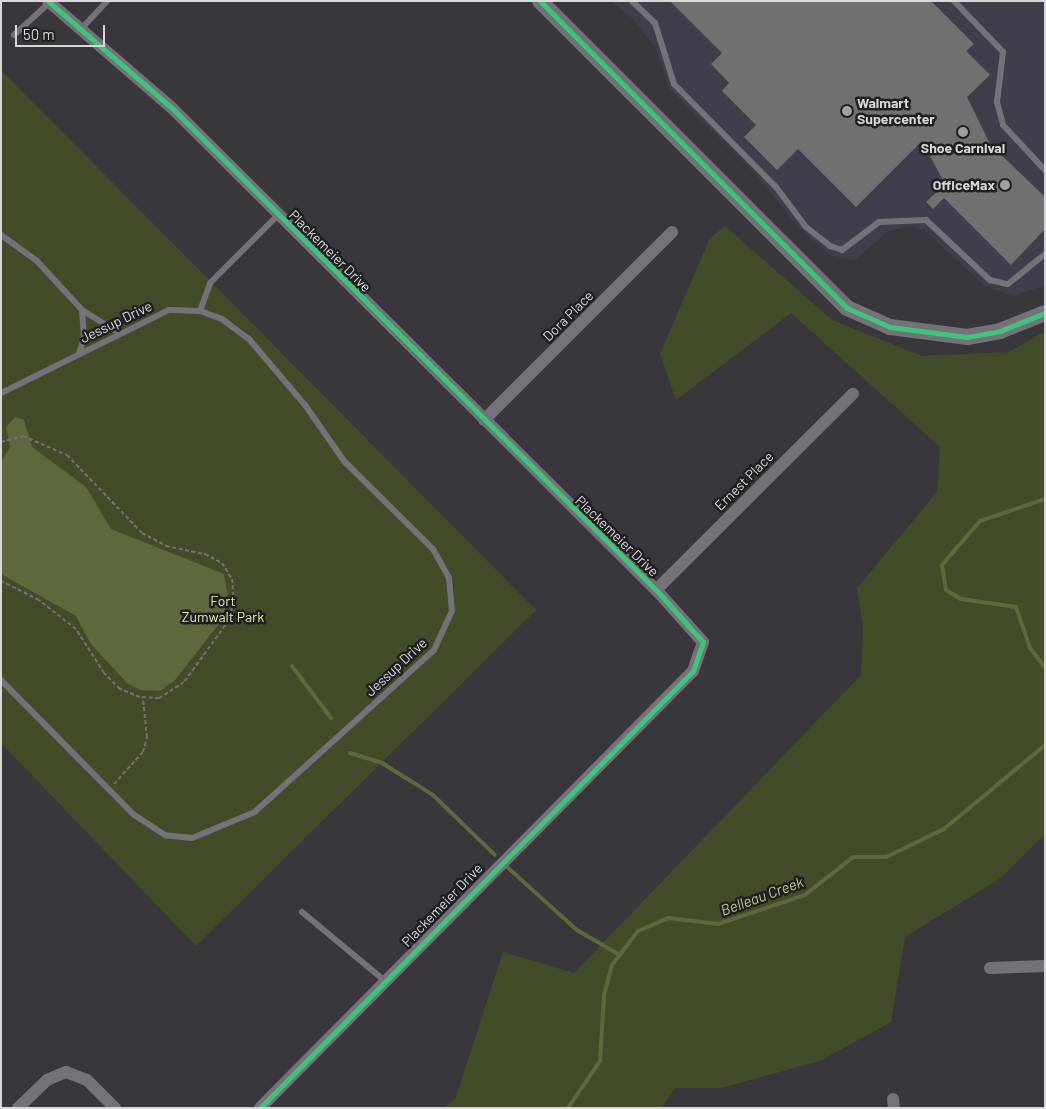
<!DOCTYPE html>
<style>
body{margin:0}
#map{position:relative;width:1046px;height:1109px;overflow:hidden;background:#39373c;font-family:Barlow,sans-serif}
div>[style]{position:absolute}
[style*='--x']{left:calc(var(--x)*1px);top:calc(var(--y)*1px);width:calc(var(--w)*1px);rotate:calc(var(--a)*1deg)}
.built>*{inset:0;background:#403e4a}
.green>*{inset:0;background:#434c28}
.water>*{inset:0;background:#5e683d}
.stream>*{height:4px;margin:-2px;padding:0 2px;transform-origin:2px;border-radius:2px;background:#5e683d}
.building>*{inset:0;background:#706f72}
.path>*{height:2px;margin-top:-1px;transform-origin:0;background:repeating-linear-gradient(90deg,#717075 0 4px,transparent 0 6.5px)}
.service>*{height:6px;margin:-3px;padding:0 3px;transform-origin:3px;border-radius:3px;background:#747279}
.minor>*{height:12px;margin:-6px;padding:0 6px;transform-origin:6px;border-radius:6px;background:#747279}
.tertiary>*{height:16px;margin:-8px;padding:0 8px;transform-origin:8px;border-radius:8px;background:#747279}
.cycleway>*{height:5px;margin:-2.5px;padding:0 2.5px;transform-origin:2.5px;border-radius:2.5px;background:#40c37c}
.dots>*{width:14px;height:14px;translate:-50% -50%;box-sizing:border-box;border:2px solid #1f1e21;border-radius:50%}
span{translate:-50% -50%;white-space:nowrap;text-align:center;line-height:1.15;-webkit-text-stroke:5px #1f1e21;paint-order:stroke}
.poi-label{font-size:14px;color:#d8d7dc;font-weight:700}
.left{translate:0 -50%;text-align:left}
.right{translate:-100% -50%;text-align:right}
.street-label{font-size:14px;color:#d8d7dc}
.park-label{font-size:14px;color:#dbeea1}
.water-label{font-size:15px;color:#bbcd82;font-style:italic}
.frame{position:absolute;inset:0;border:2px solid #d8d7dc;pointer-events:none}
.scale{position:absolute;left:15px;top:25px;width:90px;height:22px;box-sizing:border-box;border:2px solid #d8d7dc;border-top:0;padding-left:6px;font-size:15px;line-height:18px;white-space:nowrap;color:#d8d7dc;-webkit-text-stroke:4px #1f1e21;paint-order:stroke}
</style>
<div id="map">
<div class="built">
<div style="clip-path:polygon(611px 1px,1045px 1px,1045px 286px,1013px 296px,985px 286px,924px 230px,909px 226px,888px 231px,855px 260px,832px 256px,797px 226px,754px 172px,670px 89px,655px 47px,633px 19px)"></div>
</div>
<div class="green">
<div style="clip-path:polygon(1px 70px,536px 610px,196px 946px,1px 743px)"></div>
<div style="clip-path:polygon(725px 226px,832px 320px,922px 356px,1009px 352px,1045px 331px,1045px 834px,1001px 878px,905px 937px,891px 1022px,820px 1061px,721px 1088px,675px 1088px,662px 1108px,444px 1108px,456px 1097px,503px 952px,574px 973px,861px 675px,863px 627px,857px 588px,937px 492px,940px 447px,791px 313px,676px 400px,660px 354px,710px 238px)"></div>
</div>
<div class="water">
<div style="clip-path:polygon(15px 417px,24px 420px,32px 447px,86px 487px,111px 529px,224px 574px,228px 598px,222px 620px,175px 680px,160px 691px,141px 690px,127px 683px,91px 644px,76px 616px,1px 574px,1px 463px,10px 447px,6px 427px)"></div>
</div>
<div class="stream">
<div style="--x:1045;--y:499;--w:69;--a:161.3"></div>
<div style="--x:980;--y:521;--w:58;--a:130.8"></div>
<div style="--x:942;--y:565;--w:25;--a:81"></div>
<div style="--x:946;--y:590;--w:17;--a:31"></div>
<div style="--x:961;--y:599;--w:56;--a:8.3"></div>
<div style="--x:1016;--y:607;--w:43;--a:71.1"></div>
<div style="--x:1030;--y:648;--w:24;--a:52"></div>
<div style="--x:292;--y:666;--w:65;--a:53.1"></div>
<div style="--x:350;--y:753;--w:34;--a:17"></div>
<div style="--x:382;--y:763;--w:60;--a:32.1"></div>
<div style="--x:433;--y:795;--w:86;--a:44.1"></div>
<div style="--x:507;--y:867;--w:94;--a:42"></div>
<div style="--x:577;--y:930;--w:48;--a:30.3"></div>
<div style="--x:568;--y:1108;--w:57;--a:-55.8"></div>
<div style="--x:600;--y:1061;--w:66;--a:-86.5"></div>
<div style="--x:604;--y:995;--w:31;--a:-75"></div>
<div style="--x:612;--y:965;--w:43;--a:-52.6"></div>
<div style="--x:638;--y:931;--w:34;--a:-23"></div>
<div style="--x:669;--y:918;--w:49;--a:7"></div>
<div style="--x:718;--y:924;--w:92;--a:-18.4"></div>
<div style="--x:805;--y:895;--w:61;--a:-38.4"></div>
<div style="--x:853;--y:857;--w:33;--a:0"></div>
<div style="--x:886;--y:857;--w:64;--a:-25.8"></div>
<div style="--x:944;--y:829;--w:131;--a:-39.7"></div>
</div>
<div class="building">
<div style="clip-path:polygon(670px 1px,931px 1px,974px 44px,966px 51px,990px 75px,967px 97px,990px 144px,1045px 197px,1045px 229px,1011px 265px,944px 198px,933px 209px,926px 202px,945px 184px,922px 141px,856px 207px,798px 149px,777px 170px,744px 137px,756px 125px,722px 91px,729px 83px,711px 64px,722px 53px)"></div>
</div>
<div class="path">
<div style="--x:1;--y:442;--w:23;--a:-15"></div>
<div style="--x:23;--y:436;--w:48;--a:23.4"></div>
<div style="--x:67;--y:455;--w:108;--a:46.1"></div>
<div style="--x:142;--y:533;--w:27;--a:28"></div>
<div style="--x:166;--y:546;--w:40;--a:12"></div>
<div style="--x:205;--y:554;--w:19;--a:28"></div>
<div style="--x:222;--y:563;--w:19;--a:58"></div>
<div style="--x:232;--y:579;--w:22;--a:85"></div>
<div style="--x:234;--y:601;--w:20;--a:105"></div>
<div style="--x:229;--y:620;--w:77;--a:126"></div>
<div style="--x:184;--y:682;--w:30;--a:147"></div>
<div style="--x:159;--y:698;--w:19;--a:-177"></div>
<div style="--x:140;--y:697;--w:22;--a:-158"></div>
<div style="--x:120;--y:689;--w:23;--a:-135"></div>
<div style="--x:104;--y:673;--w:52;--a:-122.5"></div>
<div style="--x:76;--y:629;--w:47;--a:-141.9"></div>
<div style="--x:39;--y:600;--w:42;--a:-153.4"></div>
<div style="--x:114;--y:784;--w:43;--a:-47.8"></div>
<div style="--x:143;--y:752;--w:16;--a:-75"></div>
<div style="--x:147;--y:737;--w:39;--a:-96"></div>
</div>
<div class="service">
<div style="--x:632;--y:1;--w:32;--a:44"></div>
<div style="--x:655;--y:23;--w:64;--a:72.7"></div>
<div style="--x:674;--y:84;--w:145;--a:45.3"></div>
<div style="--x:776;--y:187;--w:50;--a:53.1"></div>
<div style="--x:806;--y:227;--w:31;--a:38"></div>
<div style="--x:830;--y:246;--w:13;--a:18"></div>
<div style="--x:842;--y:250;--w:46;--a:-37.1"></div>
<div style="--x:879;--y:222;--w:47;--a:-2.4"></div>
<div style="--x:926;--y:220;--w:88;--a:43.2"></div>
<div style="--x:990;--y:280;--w:18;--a:13"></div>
<div style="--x:1008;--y:284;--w:48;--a:-39"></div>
<div style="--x:954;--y:1;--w:71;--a:46.1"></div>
<div style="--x:1003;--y:52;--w:50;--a:96.8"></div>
<div style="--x:997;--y:102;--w:24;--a:75"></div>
<div style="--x:1003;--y:125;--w:62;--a:47"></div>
<div style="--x:82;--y:28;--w:37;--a:-47"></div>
<div style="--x:14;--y:35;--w:47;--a:-42.4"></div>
<div style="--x:1;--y:235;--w:44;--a:35.8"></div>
<div style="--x:37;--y:261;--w:67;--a:47.4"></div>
<div style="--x:82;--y:310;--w:44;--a:31.9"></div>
<div style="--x:200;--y:311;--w:30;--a:-70"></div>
<div style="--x:210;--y:283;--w:96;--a:-45"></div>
<div style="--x:79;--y:354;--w:17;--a:-73"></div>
<div style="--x:84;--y:338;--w:28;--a:-94"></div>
<div style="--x:1;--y:393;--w:187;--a:-26.3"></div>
<div style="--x:169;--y:310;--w:31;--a:2"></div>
<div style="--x:200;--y:311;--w:23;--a:20"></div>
<div style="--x:222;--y:319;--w:34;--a:37"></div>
<div style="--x:249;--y:339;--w:87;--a:49.7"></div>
<div style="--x:305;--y:405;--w:68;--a:55.1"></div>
<div style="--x:344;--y:461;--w:125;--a:44.7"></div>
<div style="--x:433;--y:549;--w:33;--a:61"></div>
<div style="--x:449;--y:578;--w:33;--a:85"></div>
<div style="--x:452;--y:611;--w:43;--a:114.8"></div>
<div style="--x:434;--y:650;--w:241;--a:137.9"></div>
<div style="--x:255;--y:812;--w:68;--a:157.6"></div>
<div style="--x:192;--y:838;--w:27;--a:-174"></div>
<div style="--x:165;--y:835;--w:37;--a:-147"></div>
<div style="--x:134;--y:815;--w:190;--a:-134.6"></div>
<div style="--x:302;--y:912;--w:107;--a:39.7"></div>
</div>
<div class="minor">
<div style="--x:48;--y:1;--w:164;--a:40.8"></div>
<div style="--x:172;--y:108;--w:687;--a:44.88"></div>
<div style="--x:659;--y:593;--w:66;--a:48.1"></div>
<div style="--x:703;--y:642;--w:31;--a:109"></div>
<div style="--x:693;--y:671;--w:615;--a:134.74"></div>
<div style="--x:484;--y:420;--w:266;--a:-45"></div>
<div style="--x:656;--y:590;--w:278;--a:-44.9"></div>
<div style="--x:990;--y:968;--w:55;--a:-2.1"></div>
<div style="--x:893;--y:1099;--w:9;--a:84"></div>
<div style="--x:18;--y:1108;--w:40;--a:-44"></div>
<div style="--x:47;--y:1080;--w:21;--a:-23"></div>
<div style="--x:66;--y:1072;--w:22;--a:21"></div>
<div style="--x:87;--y:1080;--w:40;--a:45"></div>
</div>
<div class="tertiary">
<div style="--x:540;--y:1;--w:434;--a:45"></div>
<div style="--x:847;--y:308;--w:47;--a:23.8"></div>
<div style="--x:890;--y:327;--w:78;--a:7.4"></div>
<div style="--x:967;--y:337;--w:34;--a:-10"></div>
<div style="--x:1000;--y:331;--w:48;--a:-21.8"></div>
</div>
<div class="cycleway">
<div style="--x:48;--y:1;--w:164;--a:40.8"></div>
<div style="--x:172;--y:108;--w:687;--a:44.88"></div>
<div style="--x:659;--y:593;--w:66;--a:48.1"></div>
<div style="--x:703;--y:642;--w:31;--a:109"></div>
<div style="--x:693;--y:671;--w:615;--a:134.74"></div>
<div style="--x:540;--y:1;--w:434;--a:45"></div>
<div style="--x:847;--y:308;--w:47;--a:23.8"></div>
<div style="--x:890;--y:327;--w:78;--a:7.4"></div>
<div style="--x:967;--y:337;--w:34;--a:-10"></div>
<div style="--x:1000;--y:331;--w:48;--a:-21.8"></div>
</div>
<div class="dots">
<div style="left:847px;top:111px;background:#a09fa4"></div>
<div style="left:963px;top:132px;background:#a09fa4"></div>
<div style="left:1005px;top:185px;background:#a09fa4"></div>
</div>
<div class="poi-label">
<span class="left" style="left:857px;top:111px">Walmart<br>Supercenter</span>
<span style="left:963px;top:148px">Shoe Carnival</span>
<span class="right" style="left:995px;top:185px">OfficeMax</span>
</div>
<div class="street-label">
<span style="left:330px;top:251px;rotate:45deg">Plackemeier Drive</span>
<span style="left:568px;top:316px;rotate:-45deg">Dora Place</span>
<span style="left:116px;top:322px;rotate:-26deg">Jessup Drive</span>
<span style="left:744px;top:481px;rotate:-45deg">Ernest Place</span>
<span style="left:617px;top:536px;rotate:44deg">Plackemeier Drive</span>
<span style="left:396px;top:667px;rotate:-43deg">Jessup Drive</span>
<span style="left:442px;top:905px;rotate:-46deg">Plackemeier Drive</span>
</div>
<div class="park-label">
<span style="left:223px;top:609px">Fort<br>Zumwalt Park</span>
</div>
<div class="water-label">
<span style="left:762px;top:896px;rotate:-20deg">Belleau Creek</span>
</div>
<div class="frame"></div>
<div class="scale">50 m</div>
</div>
